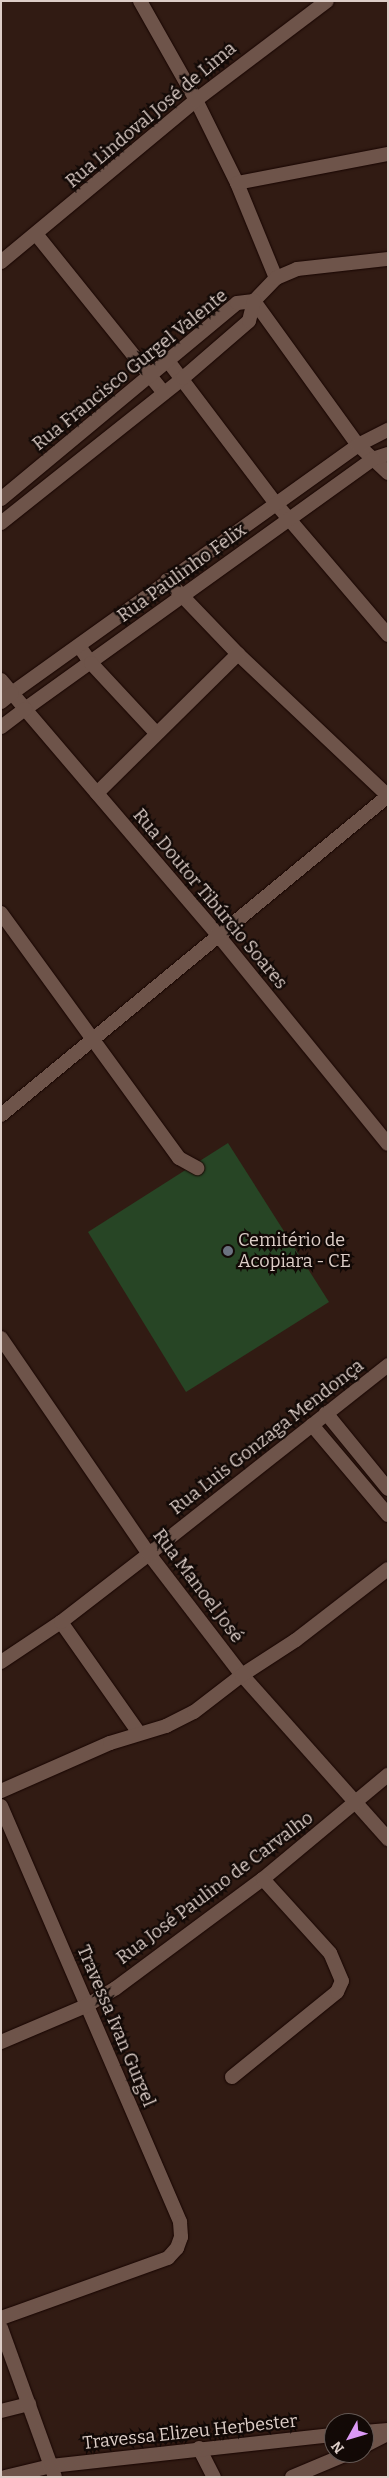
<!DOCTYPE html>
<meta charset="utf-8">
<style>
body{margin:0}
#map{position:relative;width:389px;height:2478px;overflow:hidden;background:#311b13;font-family:Bitter,serif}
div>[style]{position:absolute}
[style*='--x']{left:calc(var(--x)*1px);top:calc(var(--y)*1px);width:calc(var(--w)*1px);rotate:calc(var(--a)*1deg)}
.green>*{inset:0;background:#274525}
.roads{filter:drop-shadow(0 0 1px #180501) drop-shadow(0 0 1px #180501)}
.minor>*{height:14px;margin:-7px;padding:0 7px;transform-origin:7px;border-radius:7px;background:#6e544a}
.tertiary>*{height:14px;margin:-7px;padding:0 7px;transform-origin:7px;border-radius:7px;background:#6e544a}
.secondary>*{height:14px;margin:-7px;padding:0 7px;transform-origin:7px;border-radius:7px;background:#6e544a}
.dots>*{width:14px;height:14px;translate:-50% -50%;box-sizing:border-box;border:2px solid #120906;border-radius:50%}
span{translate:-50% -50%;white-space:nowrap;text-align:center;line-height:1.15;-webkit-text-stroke:4.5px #120906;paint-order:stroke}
.street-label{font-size:18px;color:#ddcec8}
.poi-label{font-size:18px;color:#ddcec8}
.left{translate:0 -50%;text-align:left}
.frame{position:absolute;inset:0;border:2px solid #ddcec8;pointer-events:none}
.north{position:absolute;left:324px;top:2413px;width:50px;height:50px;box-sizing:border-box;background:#120906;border:1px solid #635854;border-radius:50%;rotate:231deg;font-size:14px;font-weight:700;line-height:20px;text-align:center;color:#ddcec8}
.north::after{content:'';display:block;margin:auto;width:18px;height:22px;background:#db99f5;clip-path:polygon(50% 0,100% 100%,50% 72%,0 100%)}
</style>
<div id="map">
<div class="green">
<div style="clip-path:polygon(228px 1143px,329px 1302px,186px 1392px,88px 1232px)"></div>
</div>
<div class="roads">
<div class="minor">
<div style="--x:140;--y:1;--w:114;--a:60.5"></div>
<div style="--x:196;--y:100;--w:93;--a:63.7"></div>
<div style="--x:237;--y:183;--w:103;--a:67.7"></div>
<div style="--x:237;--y:183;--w:154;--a:-10.9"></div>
<div style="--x:36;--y:234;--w:204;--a:51.2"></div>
<div style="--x:1;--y:262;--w:254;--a:-39.7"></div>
<div style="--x:196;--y:100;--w:164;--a:-37.1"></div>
<div style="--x:254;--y:301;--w:178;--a:54.2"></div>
<div style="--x:358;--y:445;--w:41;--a:43"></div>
<div style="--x:168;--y:361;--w:181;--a:52.9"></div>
<div style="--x:277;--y:505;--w:171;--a:49.5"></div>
<div style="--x:388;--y:454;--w:16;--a:162"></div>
<div style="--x:373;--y:459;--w:428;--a:144.3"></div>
<div style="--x:25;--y:709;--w:297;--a:49.5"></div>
<div style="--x:218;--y:935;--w:269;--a:50.9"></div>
<div style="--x:167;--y:580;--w:103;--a:46.2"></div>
<div style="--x:238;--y:654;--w:207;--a:43.4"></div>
<div style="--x:79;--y:646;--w:21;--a:55"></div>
<div style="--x:91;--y:663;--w:96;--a:47.1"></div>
<div style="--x:12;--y:693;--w:426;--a:-35.6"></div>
<div style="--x:358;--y:445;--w:34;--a:-27"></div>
<div style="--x:97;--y:793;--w:198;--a:-44.6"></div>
<div style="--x:1;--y:913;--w:303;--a:54"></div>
<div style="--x:179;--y:1158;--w:21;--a:29"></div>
<div style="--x:1;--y:1338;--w:262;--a:55.6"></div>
<div style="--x:149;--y:1554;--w:153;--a:52.5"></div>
<div style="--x:242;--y:1675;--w:220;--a:48.3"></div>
<div style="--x:326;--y:1413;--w:98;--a:50.8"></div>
<div style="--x:312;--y:1425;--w:118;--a:49.8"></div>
<div style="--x:61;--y:1622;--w:136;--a:54.9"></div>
<div style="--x:1;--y:1662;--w:72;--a:-33.7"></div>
<div style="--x:61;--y:1622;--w:111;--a:-37.7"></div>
<div style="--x:149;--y:1554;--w:305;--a:-38.3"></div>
<div style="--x:1;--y:1791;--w:119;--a:-23.8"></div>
<div style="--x:110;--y:1743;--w:59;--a:-16.9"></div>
<div style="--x:166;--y:1726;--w:31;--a:-27"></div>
<div style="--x:194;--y:1712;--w:61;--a:-37.6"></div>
<div style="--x:242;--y:1675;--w:64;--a:-32.9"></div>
<div style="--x:296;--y:1640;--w:116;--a:-37.7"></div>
<div style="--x:1;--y:1806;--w:453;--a:66.7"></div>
<div style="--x:180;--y:2222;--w:15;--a:86"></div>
<div style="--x:181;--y:2237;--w:12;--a:110"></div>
<div style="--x:177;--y:2248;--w:13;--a:132"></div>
<div style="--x:168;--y:2258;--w:177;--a:160.2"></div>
<div style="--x:1;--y:2042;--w:92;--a:-23"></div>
<div style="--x:86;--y:2006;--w:35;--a:-31"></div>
<div style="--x:116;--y:1988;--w:183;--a:-36.6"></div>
<div style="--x:263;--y:1879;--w:163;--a:-39.8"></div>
<div style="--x:232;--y:2077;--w:135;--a:-39"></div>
<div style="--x:337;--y:1992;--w:12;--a:-66"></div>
<div style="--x:342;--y:1981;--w:30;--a:-113"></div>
<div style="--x:330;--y:1953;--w:100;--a:-132.2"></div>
<div style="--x:1;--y:2411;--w:29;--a:-14"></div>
<div style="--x:364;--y:2432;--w:24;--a:-5"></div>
<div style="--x:364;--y:2446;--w:27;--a:-27"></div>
<div style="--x:199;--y:2448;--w:33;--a:63"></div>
<div style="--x:5;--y:2477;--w:47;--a:-13.4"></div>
<div style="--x:51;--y:2466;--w:285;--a:-6.3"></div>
<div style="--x:292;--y:2477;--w:62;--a:-22.8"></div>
</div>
<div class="tertiary">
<div style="--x:1;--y:1115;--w:502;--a:-39.5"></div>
</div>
<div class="secondary">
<div style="--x:254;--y:301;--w:32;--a:-46"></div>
<div style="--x:276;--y:278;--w:23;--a:-23"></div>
<div style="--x:297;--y:269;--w:92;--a:-6.3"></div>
<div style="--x:1;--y:499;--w:307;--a:-39.7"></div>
<div style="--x:237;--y:303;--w:17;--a:-7"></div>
<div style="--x:1;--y:523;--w:233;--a:-38.5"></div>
<div style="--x:183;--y:378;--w:87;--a:-40.8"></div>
<div style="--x:249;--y:321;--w:21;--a:-76"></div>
<div style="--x:1;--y:680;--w:38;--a:50"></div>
<div style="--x:25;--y:709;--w:30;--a:143"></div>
<div style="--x:1;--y:702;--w:14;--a:-39"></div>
<div style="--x:1;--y:2328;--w:158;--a:70.1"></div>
</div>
</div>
<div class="dots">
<div style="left:228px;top:1251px;background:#6b7280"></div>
</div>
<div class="street-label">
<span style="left:151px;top:115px;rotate:-40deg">Rua Lindoval José de Lima</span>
<span style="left:130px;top:370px;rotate:-39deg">Rua Francisco Gurgel Valente</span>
<span style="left:182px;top:573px;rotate:-36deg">Rua Paulinho Felix</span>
<span style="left:210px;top:899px;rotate:50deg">Rua Doutor Tibúrcio Soares</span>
<span style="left:267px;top:1437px;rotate:-38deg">Rua Luis Gonzaga Mendonça</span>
<span style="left:198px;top:1586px;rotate:53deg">Rua Manoel José</span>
<span style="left:215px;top:1888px;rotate:-37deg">Rua José Paulino de Carvalho</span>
<span style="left:116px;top:2026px;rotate:67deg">Travessa Ivan Gurgel</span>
<span style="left:190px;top:2432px;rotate:-6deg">Travessa Elizeu Herbester</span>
</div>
<div class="poi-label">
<span class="left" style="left:238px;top:1251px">Cemitério de<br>Acopiara - CE</span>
</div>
<div class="frame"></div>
<div class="north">N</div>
</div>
